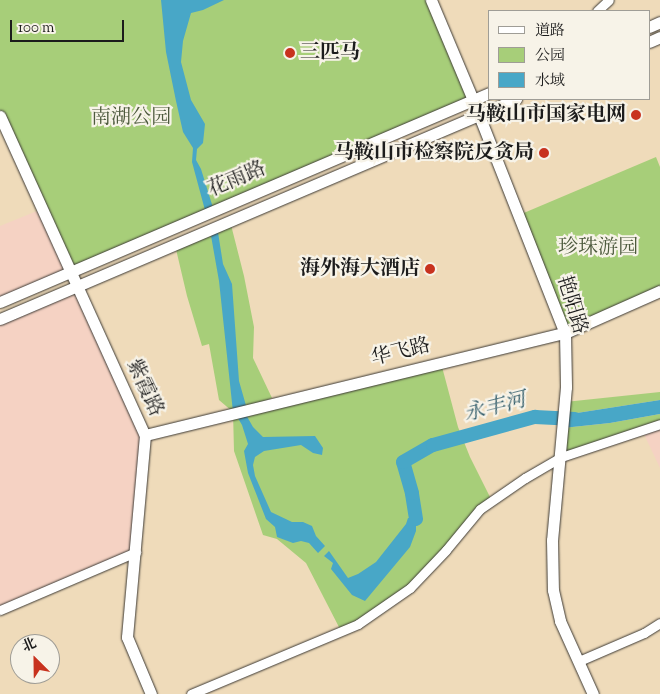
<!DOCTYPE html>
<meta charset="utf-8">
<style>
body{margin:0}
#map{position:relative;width:660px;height:694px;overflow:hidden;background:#efdbba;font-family:"Sorts Mill Goudy","Noto Serif SC",serif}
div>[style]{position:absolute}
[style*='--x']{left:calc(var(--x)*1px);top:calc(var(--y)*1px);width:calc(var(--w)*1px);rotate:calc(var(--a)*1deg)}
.built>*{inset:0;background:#f5d2c3}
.green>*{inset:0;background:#a7ce79}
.water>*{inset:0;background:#48a7c7}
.river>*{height:14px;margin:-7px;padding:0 7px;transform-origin:7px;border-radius:7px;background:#48a7c7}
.roads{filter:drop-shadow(0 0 1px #3c3934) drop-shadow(0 0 1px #3c3934)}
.minor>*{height:9px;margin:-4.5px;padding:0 4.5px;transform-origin:4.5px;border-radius:4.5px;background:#fff}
.tertiary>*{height:11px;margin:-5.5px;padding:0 5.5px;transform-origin:5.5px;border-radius:5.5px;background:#fff}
.dots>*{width:14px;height:14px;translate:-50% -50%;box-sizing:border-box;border:2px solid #f7f3e8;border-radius:50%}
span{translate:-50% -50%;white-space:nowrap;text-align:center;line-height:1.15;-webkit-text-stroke:4.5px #f7f3e8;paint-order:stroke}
.poi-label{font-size:20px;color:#1c1c1c;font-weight:700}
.left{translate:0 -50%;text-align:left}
.right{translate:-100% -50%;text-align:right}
.park-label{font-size:20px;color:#4d5a3d}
.street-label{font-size:20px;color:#1c1c1c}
.water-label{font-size:21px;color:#305b69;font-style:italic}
.legend{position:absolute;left:488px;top:10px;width:162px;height:90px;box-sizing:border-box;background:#f7f3e8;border:1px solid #9f9d96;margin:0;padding:6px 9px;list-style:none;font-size:15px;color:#1c1c1c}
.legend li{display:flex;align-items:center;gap:10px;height:25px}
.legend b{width:25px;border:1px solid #9f9d96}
.north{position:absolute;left:10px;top:634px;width:50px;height:50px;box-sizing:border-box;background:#f7f3e8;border:1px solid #9f9d96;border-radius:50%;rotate:337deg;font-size:14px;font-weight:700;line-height:20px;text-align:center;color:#1c1c1c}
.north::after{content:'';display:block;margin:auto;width:18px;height:22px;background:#c8321e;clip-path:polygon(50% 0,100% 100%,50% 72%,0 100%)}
.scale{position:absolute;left:10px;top:20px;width:114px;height:22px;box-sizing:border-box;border:2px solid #1c1c1c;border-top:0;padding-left:6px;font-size:15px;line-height:18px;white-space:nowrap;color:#1c1c1c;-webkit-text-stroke:4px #f7f3e8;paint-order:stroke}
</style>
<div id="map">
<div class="built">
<div style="clip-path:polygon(42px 209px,70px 272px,0 302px,0 226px)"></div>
<div style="clip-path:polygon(77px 286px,145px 435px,136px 552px,0 610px,0 319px)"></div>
<div style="clip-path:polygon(660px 424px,660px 468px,642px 430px)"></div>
</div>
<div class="green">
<div style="clip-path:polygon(0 0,431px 0,473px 100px,70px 272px,0 116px)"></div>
<div style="clip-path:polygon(656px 157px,660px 167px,660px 291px,565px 333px,519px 215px)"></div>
<div style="clip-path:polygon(230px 221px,244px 276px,254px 327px,253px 358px,272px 398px,251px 407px,441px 363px,458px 427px,470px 457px,492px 501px,410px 588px,341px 631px,306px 563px,277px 539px,263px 535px,234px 451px,233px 412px,219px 400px,209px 344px,202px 346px,187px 296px,175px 245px)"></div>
<div style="clip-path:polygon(660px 392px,660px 400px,564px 415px,565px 402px)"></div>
<div style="clip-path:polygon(660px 414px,660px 424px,561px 457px,563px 428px,610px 423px)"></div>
</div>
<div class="water">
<div style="clip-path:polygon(161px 0,224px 0,203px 10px,191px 13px,183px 41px,181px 62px,191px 100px,205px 124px,203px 143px,197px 149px,196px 160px,201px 169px,214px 211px,206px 214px,192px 162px,193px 148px,183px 132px,176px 101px,166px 52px)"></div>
<div style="clip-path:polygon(217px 226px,223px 264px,232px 284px,239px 381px,247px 409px,233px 412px,219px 281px,210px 230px)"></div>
<div style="clip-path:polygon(660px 400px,660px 414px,610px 423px,563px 428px,564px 415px)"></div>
<div style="clip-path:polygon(245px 413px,253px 427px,263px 437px,315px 436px,323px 448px,322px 455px,313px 453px,301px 445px,264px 451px,255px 457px,253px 465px,255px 476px,271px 512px,292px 522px,303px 522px,312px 526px,316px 536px,325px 546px,318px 553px,309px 543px,301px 541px,293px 543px,277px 537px,275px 527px,266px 519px,248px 473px,244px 451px,248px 444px,242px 425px,236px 415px)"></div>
<div style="clip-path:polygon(408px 518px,416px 519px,416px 531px,410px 547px,365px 601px,352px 595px,331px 569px,333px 563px,324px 556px,329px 551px,348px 578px,358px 574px,376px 562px,406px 524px)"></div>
</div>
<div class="river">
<div style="--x:416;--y:519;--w:26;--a:-99"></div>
<div style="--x:412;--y:493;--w:32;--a:-106"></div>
<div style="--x:403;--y:462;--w:34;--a:-30"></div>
<div style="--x:433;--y:445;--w:106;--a:-15.4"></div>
<div style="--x:535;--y:417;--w:40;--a:2.9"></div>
</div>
<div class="roads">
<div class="minor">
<div style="--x:597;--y:11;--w:16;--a:-43"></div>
<div style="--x:0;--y:610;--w:148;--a:-23.1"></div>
<div style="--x:579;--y:661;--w:71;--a:-23.3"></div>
<div style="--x:644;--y:633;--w:19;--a:-32"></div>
<div style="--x:191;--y:694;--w:181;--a:-22.7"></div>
<div style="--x:358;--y:624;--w:63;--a:-34.7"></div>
<div style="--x:410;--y:588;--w:52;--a:-46.5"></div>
<div style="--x:446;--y:550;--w:53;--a:-50.3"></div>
<div style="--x:480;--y:509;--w:55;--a:-34.6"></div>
<div style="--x:525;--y:478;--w:42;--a:-30.3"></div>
<div style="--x:561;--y:457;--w:104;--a:-18.4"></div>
</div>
<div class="tertiary">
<div style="--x:431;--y:0;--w:108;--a:67.2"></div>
<div style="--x:473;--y:100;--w:251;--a:68.5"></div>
<div style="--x:565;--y:333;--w:54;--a:88.9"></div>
<div style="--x:566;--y:387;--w:154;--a:95.2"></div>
<div style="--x:552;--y:540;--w:50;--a:88.9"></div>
<div style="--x:553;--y:590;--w:32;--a:77"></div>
<div style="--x:560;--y:621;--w:80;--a:65.7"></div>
<div style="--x:649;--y:27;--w:12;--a:-24"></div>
<div style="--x:649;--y:42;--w:12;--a:-24"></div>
<div style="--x:0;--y:116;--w:350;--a:65.6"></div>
<div style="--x:145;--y:435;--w:203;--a:95.1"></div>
<div style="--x:127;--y:637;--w:62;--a:67.2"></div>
<div style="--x:0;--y:302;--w:532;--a:-23.14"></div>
<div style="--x:0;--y:319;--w:561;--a:-23.09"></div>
<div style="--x:145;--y:435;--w:432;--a:-13.7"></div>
<div style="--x:565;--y:333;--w:104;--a:-23.9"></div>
</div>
</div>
<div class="dots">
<div style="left:290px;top:53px;background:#c8321e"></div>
<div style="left:636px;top:115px;background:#c8321e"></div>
<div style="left:544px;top:153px;background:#c8321e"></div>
<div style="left:430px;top:269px;background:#c8321e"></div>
</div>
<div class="poi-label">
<span class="left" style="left:300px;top:53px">三匹马</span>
<span class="right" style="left:626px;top:115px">马鞍山市国家电网</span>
<span class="right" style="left:534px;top:153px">马鞍山市检察院反贪局</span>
<span class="right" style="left:420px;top:269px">海外海大酒店</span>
</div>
<div class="park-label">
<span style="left:131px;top:118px">南湖公园</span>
<span style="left:598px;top:248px">珍珠游园</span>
</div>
<div class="street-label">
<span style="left:237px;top:180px;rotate:-23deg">花雨路</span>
<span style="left:571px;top:305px;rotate:73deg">艳阳路</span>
<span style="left:401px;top:353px;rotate:-14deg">华飞路</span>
<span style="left:144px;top:388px;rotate:65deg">紫霞路</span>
</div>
<div class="water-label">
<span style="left:495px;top:408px;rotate:-14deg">永丰河</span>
</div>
<ul class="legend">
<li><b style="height:6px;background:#fff"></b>道路</li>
<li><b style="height:14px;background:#a7ce79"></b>公园</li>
<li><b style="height:14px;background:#48a7c7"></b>水域</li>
</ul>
<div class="north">北</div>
<div class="scale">100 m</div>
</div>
